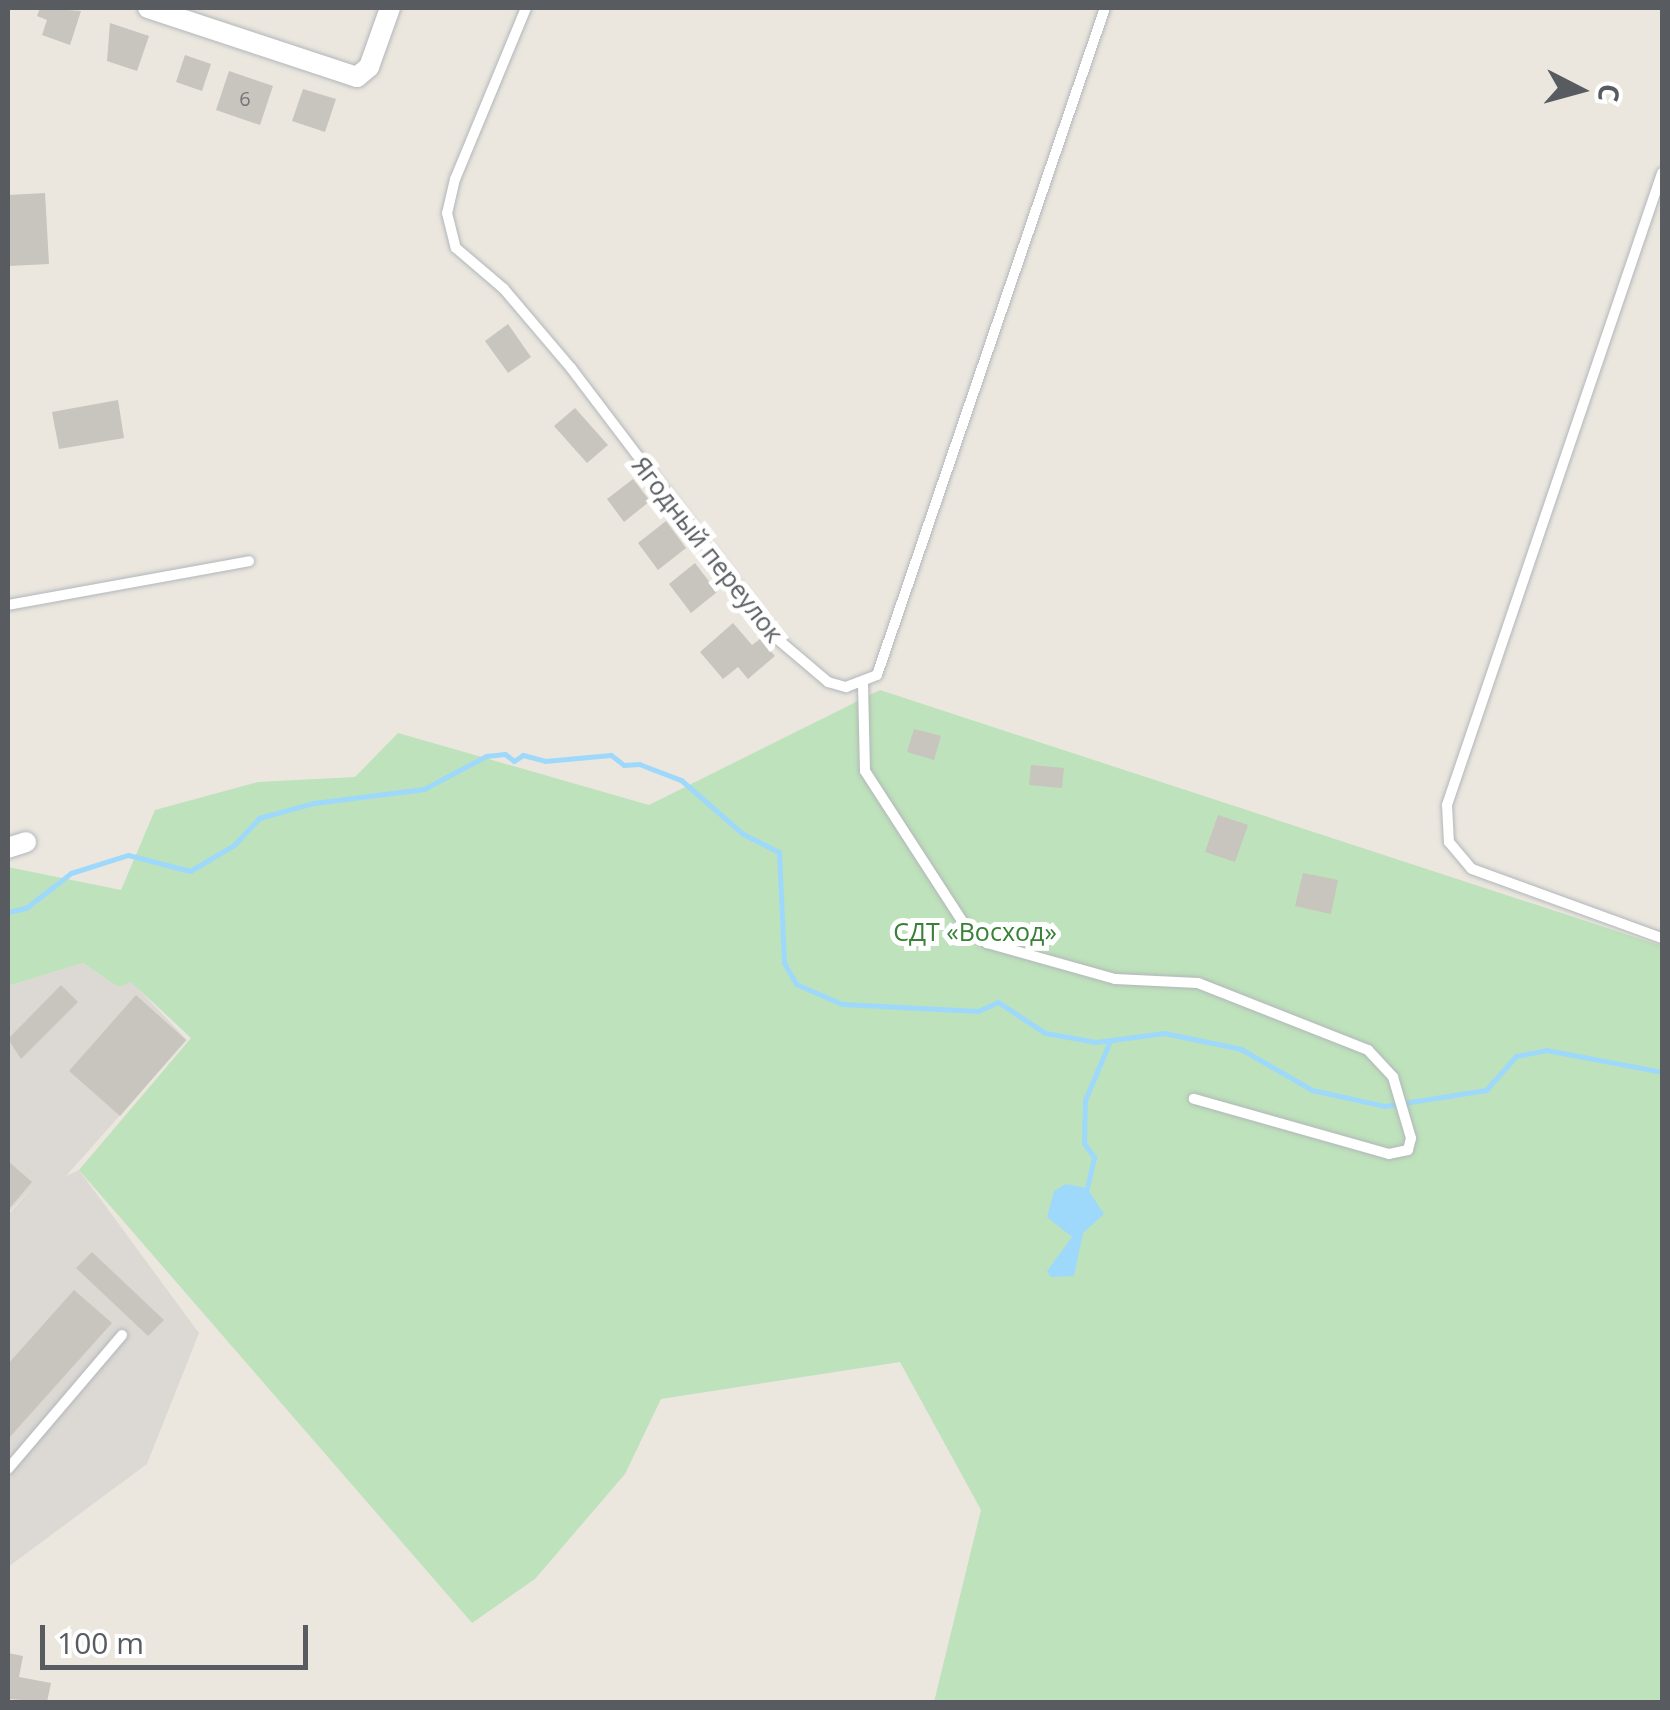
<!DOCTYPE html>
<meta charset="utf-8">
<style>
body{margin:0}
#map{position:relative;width:1670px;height:1710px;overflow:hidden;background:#ebe7df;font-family:"Open Sans",sans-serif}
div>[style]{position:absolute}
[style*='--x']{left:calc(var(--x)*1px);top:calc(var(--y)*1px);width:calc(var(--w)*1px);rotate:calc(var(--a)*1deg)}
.industrial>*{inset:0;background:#dcd9d4}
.green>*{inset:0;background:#bee2bb}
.water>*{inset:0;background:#9ed9fc}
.stream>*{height:5px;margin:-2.5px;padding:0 2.5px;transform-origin:2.5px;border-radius:2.5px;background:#9ed9fc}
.building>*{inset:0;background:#c8c4be}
.roads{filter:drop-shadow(0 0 2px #b2b6ba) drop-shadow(0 0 2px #b2b6ba)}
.service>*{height:10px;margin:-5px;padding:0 5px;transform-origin:5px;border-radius:5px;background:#fff}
.minor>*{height:20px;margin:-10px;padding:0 10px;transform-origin:10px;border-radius:10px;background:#fff}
span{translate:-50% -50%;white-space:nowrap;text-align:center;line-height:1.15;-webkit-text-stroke:10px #fff;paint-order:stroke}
.number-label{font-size:20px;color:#747678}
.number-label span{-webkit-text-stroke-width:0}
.street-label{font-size:25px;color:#585c60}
.park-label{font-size:25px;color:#388136}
.frame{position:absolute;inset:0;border:10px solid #585c60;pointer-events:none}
.north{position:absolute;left:1530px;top:40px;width:100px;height:100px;-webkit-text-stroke:8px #fff;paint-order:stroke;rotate:96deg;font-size:28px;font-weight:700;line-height:40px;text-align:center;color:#585c60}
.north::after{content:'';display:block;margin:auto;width:35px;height:45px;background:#585c60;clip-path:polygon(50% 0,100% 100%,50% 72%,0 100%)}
.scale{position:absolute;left:40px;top:1625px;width:268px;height:45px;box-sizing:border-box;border:5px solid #585c60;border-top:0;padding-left:12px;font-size:30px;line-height:35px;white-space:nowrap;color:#585c60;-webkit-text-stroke:8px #fff;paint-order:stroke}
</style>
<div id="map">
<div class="industrial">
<div style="clip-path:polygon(83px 963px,118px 987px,131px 981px,187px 1040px,66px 1176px,79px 1170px,199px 1333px,147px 1464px,8px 1567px,8px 1215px,35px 1184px,8px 1213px,8px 986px)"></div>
</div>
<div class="green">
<div style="clip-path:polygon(880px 690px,1662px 946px,1662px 1702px,934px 1702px,981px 1510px,900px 1362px,661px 1399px,625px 1474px,535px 1579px,472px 1623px,79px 1170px,191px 1038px,131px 982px,118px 987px,83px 963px,8px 986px,8px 867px,121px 890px,155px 810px,258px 782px,355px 777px,398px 733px,649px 805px)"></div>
</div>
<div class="water">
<div style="clip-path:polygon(1066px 1184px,1087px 1188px,1104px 1214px,1083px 1233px,1074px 1276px,1051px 1277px,1047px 1271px,1072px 1237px,1047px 1217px,1054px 1191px)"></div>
</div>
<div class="stream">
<div style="--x:8;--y:912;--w:18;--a:-13"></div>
<div style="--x:26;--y:908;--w:57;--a:-37.9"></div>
<div style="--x:71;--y:873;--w:60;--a:-17.5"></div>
<div style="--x:128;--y:855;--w:64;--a:14.5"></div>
<div style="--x:190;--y:871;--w:51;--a:-30.6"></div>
<div style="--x:234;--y:845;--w:37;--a:-47"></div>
<div style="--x:259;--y:818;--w:57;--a:-15.3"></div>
<div style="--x:314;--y:803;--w:111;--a:-7.3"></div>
<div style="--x:424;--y:789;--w:70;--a:-28"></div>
<div style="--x:486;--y:756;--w:19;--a:-6"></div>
<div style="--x:505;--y:754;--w:11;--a:38"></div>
<div style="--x:514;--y:761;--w:11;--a:-34"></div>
<div style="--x:523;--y:755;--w:23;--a:15"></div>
<div style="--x:545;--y:761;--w:66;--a:-5.2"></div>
<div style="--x:611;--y:755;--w:16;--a:38"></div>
<div style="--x:624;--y:765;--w:15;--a:-4"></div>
<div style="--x:639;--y:764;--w:45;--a:20.9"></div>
<div style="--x:681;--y:780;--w:82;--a:41.1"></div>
<div style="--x:743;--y:834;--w:40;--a:26.6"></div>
<div style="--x:779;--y:852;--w:111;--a:87.4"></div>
<div style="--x:784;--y:963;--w:24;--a:60"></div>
<div style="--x:796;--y:984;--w:50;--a:23.5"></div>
<div style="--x:842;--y:1004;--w:136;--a:2.9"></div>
<div style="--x:978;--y:1011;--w:22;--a:-24"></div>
<div style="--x:998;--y:1002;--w:56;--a:33.4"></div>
<div style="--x:1045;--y:1033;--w:52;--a:10"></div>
<div style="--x:1096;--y:1042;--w:69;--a:-7.5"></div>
<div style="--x:1164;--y:1033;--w:79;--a:11.7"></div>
<div style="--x:1241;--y:1049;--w:82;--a:30"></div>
<div style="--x:1312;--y:1090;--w:75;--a:12.4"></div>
<div style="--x:1385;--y:1106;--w:102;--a:-9"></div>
<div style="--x:1486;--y:1090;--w:45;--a:-48.6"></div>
<div style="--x:1516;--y:1056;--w:31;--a:-11"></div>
<div style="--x:1546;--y:1050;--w:118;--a:10.7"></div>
<div style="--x:1087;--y:1188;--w:32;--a:-77"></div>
<div style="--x:1094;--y:1157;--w:17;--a:-126"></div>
<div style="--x:1084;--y:1143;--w:43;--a:-88.7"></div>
<div style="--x:1085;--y:1100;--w:64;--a:-67"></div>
</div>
<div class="building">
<div style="clip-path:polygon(40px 8px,81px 11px,70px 45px,42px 35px,47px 20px,37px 16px)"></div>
<div style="clip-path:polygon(110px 23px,149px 36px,137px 71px,107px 61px)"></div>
<div style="clip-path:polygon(185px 55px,211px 64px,202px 91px,176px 82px)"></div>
<div style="clip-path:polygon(229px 71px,273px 86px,260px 125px,216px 110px)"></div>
<div style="clip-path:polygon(303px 89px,336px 99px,325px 132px,292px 121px)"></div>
<div style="clip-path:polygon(45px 193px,49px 264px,8px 266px,8px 195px)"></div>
<div style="clip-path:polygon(508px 324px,531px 357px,508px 373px,485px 341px)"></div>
<div style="clip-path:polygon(118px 400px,124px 438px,59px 449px,52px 412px)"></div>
<div style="clip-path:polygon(575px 408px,608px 445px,587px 463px,554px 426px)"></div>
<div style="clip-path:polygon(633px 479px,650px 501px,624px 522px,607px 499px)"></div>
<div style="clip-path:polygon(666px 521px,686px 548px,658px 570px,638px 543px)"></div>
<div style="clip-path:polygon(695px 563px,717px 592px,691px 613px,669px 584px)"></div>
<div style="clip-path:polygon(733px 623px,752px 645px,760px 639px,775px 656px,748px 679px,738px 667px,723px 679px,700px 652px)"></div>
<div style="clip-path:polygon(914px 729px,941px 736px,934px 760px,907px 752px)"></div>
<div style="clip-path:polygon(1031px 765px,1064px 768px,1062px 788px,1029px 785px)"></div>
<div style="clip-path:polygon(1218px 815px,1248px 825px,1235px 862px,1205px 852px)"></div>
<div style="clip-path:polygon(1303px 873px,1338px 880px,1331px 914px,1295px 906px)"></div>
<div style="clip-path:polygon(61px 985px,78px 1002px,21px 1059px,8px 1039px)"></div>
<div style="clip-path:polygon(136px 995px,186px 1040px,120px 1116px,69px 1071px)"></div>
<div style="clip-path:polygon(8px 1161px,32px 1182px,8px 1210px)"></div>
<div style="clip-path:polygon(92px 1252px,164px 1320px,148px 1336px,76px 1268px)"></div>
<div style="clip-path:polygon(74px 1290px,112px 1323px,8px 1439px,8px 1364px)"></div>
<div style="clip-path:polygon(8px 1653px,23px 1656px,19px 1677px,51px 1683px,47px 1702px,8px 1699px)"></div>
</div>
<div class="roads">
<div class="service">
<div style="--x:526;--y:8;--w:185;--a:112.5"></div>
<div style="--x:455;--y:179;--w:35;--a:103"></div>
<div style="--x:447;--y:213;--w:36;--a:76"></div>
<div style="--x:456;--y:248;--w:63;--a:40.5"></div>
<div style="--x:504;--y:289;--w:104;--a:49.7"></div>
<div style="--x:571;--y:368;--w:338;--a:52.8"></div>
<div style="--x:775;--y:637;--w:70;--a:40.3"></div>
<div style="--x:828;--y:682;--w:19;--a:16"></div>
<div style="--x:846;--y:687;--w:33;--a:-21"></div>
<div style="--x:877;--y:675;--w:705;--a:-71.13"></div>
<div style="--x:1662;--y:173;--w:668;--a:108.79"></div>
<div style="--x:1447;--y:805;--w:37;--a:87"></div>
<div style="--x:1449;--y:842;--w:35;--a:50"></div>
<div style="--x:1472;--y:869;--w:202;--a:20"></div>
<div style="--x:8;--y:605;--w:245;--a:-10.3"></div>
<div style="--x:863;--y:683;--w:88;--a:88.7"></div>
<div style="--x:865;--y:771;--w:182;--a:57.1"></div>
<div style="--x:964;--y:924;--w:30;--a:40"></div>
<div style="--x:987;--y:943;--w:133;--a:15.7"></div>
<div style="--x:1115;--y:979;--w:83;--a:2.8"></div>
<div style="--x:1198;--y:983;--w:183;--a:21.5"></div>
<div style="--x:1368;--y:1050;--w:37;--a:47"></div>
<div style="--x:1393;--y:1077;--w:64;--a:73.6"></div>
<div style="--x:1411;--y:1138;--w:12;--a:104"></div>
<div style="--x:1408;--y:1150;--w:19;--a:168"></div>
<div style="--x:1389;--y:1154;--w:203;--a:-164.2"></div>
<div style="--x:8;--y:1469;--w:176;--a:-49.6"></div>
</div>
<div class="minor">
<div style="--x:148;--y:8;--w:220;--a:18.3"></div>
<div style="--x:357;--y:77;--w:16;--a:-40"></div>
<div style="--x:369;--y:67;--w:63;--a:-70.4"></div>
<div style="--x:8;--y:848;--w:19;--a:-18"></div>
</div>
</div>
<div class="number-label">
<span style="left:245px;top:98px">6</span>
</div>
<div class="street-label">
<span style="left:708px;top:549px;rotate:52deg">Ягодный переулок</span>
</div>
<div class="park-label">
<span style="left:975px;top:931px">СДТ «Восход»</span>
</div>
<div class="frame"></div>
<div class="north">С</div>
<div class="scale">100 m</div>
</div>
